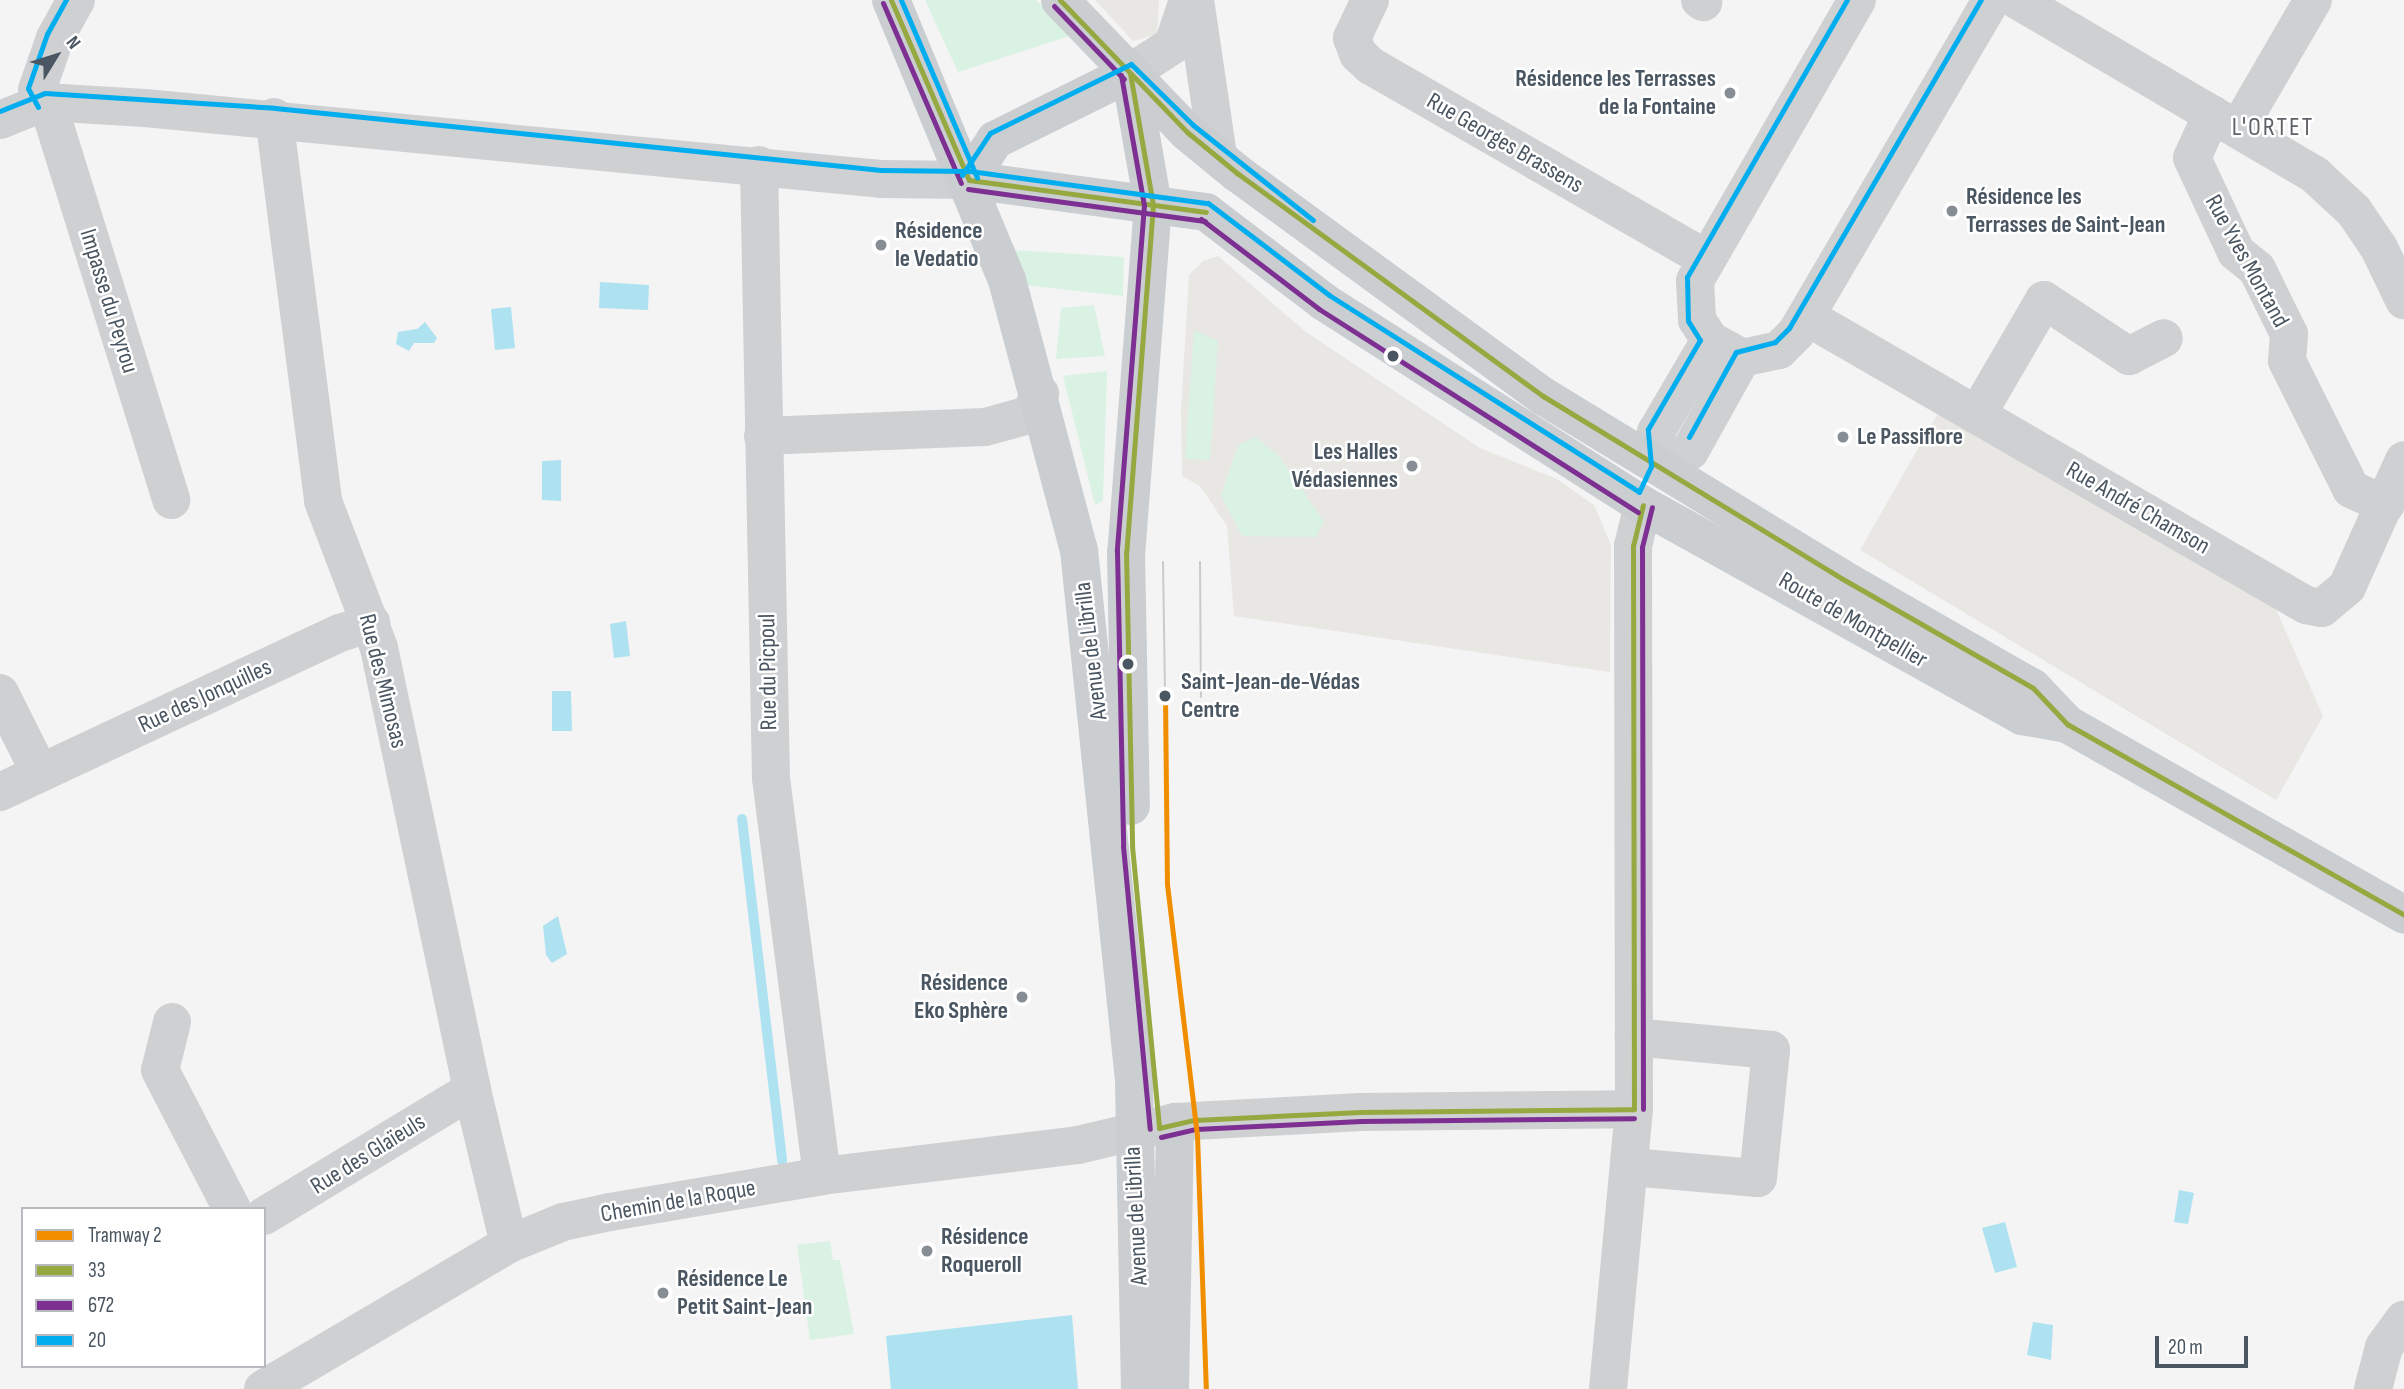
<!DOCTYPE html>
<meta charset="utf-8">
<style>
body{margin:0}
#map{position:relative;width:2404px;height:1389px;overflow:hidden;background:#f4f4f4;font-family:"Sofia Sans Condensed",sans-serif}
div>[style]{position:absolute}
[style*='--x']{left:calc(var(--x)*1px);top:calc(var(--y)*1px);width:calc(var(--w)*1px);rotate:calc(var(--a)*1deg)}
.commercial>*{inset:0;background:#e8e7e3}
.green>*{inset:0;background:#d9f2e3}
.water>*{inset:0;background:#aee2f0}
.stream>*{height:10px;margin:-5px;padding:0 5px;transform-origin:5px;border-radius:5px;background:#aee2f0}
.minor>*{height:38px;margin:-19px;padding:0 19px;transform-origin:19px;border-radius:19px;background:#ced0d2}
.major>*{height:38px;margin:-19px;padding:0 19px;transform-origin:19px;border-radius:19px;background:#caced1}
.tram>*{height:2px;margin:-1px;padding:0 1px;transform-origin:1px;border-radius:1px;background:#c9cacc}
.bus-1>*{height:5px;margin:-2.5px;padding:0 2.5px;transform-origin:2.5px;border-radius:2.5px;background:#96a941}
.bus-2>*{height:5px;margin:-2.5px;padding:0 2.5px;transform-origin:2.5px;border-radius:2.5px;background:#7d2f92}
.bus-3>*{height:5px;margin:-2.5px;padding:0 2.5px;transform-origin:2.5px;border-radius:2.5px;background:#00adee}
.tram-1>*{height:5px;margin:-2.5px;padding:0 2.5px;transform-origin:2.5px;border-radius:2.5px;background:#f18e00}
.dots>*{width:19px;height:19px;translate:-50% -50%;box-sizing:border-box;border:4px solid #fff;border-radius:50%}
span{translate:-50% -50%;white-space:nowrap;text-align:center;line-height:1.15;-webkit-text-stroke:5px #fff;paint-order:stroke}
.poi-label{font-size:24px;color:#4a5661;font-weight:700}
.right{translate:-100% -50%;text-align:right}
.left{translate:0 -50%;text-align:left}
.street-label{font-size:24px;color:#4a5661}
.stop-label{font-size:24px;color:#4a5661;font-weight:700}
.neighbourhood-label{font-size:26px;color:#5f6368;letter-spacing:2px}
.legend{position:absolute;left:21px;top:1207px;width:245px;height:161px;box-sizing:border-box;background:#fff;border:2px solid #b7bbc0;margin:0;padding:9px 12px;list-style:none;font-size:21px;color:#4a5661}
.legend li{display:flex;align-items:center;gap:14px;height:35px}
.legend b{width:35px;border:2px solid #b7bbc0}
.north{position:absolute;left:21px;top:21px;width:70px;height:70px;-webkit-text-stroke:5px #fff;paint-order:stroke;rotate:52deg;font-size:19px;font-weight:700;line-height:28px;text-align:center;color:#4a5661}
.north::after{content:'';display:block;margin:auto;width:24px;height:32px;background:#4a5661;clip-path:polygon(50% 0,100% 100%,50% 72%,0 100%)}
.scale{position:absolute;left:2155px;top:1336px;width:93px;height:32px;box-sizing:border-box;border:4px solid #4a5661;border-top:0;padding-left:9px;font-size:21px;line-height:24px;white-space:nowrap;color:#4a5661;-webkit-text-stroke:5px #fff;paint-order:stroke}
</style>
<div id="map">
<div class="commercial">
<div style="clip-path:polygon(1095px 0,1159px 0,1157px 34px,1133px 41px)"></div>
<div style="clip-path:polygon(1218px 256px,1306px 332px,1480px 448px,1557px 479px,1594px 505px,1611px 545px,1610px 672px,1234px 616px,1227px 526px,1200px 486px,1182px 476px,1181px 408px,1189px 275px,1203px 261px)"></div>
<div style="clip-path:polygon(1940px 410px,2271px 598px,2323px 716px,2276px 800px,1860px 550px)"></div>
</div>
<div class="green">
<div style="clip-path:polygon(925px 0,1036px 0,1070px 36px,958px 72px)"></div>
<div style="clip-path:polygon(1014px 250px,1124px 257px,1123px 296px,1024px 285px)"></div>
<div style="clip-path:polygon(1094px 305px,1105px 356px,1056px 359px,1061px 308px)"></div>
<div style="clip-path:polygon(1194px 330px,1218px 341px,1210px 460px,1185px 459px)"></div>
<div style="clip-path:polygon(1107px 371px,1103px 501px,1095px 505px,1063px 376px)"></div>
<div style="clip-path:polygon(1255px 437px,1280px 457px,1324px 522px,1316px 537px,1242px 536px,1221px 495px,1238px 446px)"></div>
<div style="clip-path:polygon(830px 1241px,833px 1260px,840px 1260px,854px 1334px,810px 1340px,797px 1245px)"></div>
</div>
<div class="water">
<div style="clip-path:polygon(600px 282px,649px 285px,648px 310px,599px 308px)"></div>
<div style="clip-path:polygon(511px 307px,515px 348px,495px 350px,491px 309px)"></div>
<div style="clip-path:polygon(425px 322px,437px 338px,434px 343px,414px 343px,409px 351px,396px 344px,398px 332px,417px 329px)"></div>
<div style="clip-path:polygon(561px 460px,561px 501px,542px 500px,542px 461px)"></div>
<div style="clip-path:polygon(626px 621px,630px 656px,614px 658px,610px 624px)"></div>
<div style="clip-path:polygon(552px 691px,571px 691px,572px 731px,552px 731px)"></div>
<div style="clip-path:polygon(558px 916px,567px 954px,552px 963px,546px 955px,543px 926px)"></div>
<div style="clip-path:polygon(2179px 1190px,2194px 1193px,2188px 1224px,2174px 1222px)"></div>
<div style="clip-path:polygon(2005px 1222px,2017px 1267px,1995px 1273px,1982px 1228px)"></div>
<div style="clip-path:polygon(1072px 1315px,1078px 1389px,891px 1389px,886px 1336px)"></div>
<div style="clip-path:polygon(2033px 1322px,2053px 1325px,2051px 1360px,2027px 1355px)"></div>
</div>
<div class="stream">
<div style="--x:742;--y:819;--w:344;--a:83.3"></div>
</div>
<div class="minor">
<div style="--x:76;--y:0;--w:43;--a:118.9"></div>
<div style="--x:55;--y:38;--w:55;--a:109.1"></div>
<div style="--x:37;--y:90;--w:34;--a:62"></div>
<div style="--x:53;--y:120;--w:398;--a:72.7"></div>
<div style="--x:1195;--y:0;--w:157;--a:81.6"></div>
<div style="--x:1370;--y:0;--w:42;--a:115.3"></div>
<div style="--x:1352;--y:38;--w:17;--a:69"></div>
<div style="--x:1358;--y:54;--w:18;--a:43"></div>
<div style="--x:1371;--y:66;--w:387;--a:29.9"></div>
<div style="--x:1700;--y:0;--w:4;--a:34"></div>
<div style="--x:1857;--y:0;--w:324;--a:120"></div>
<div style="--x:1695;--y:281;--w:39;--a:87"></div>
<div style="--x:1697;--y:320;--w:24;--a:57"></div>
<div style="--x:1710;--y:340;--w:37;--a:29"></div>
<div style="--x:1742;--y:358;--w:38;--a:-12"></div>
<div style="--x:1779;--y:350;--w:24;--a:-45"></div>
<div style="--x:1796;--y:333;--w:386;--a:-59.6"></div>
<div style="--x:2017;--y:0;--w:346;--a:30.4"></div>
<div style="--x:2315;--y:175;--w:53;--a:42.7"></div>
<div style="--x:2354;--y:211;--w:45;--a:56"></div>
<div style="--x:2379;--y:248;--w:58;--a:64.3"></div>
<div style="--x:1130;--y:73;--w:51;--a:-33.1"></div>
<div style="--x:1173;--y:45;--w:47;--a:-71.6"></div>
<div style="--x:2212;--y:114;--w:48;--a:114.4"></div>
<div style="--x:2192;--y:158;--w:104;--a:64.9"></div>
<div style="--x:2236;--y:252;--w:27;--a:39"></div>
<div style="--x:2257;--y:269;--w:72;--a:63.8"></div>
<div style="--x:2289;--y:334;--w:27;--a:94"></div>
<div style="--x:2287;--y:361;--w:143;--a:63.4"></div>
<div style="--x:2351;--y:489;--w:38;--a:25"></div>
<div style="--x:274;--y:117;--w:387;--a:82.7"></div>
<div style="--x:323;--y:501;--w:157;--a:69.1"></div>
<div style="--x:379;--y:648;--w:452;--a:78.1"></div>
<div style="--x:472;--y:1090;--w:158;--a:76.5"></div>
<div style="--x:0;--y:120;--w:48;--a:-21.8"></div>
<div style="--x:45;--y:102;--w:100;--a:3.4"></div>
<div style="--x:145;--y:108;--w:739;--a:5.51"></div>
<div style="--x:881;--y:179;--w:88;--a:0.7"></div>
<div style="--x:2238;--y:129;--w:149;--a:-59.8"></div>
<div style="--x:759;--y:165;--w:613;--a:88.88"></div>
<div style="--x:771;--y:778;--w:401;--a:82.7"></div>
<div style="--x:1807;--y:317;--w:576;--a:29.99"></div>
<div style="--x:2306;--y:605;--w:16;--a:11"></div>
<div style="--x:2322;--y:608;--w:33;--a:-40"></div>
<div style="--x:2347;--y:587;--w:139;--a:-65.8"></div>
<div style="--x:1710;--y:340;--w:107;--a:120.4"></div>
<div style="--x:1656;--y:432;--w:35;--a:83"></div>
<div style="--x:1660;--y:467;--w:34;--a:-28"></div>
<div style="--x:1690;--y:451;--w:107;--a:-60.8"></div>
<div style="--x:1977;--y:415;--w:133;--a:-59.8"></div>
<div style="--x:2044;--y:300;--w:102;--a:33.4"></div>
<div style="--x:2129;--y:356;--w:39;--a:-27"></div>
<div style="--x:763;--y:436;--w:222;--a:-2.3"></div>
<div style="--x:985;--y:427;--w:46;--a:-15.3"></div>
<div style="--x:1029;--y:415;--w:24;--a:-62"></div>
<div style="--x:0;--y:693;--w:89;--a:63.4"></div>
<div style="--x:0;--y:792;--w:375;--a:-25.1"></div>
<div style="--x:340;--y:633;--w:33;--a:-18"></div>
<div style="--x:172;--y:1022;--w:49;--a:104"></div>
<div style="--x:160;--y:1070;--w:157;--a:62.6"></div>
<div style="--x:1631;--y:1167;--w:127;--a:5"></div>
<div style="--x:1758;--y:1178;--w:129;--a:-84.2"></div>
<div style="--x:1771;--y:1050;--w:138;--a:-174.6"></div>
<div style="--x:264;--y:1216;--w:243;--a:-31.2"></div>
<div style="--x:263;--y:1389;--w:286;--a:-30.5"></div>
<div style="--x:509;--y:1244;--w:58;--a:-22.2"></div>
<div style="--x:563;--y:1222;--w:48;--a:-12"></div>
<div style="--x:610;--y:1212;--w:215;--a:-9.6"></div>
<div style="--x:822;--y:1176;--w:258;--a:-6.9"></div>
<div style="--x:1078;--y:1145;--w:100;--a:-13.3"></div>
<div style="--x:1175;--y:1122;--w:186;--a:-3.1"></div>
<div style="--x:1361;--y:1112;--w:273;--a:-0.6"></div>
<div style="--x:1608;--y:1389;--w:281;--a:-84.7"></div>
<div style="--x:1634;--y:1109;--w:563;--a:-90.1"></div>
<div style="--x:1633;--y:546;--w:42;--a:-76.3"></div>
<div style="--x:2373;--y:1389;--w:43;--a:-75.3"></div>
<div style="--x:2384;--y:1347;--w:34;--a:-54"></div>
</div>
<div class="major">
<div style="--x:891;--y:0;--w:303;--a:67.5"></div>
<div style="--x:1007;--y:280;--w:279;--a:75.1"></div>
<div style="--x:1079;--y:550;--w:533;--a:84.08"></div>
<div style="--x:1134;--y:1080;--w:309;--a:88.9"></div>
<div style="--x:1060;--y:0;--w:183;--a:46.1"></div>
<div style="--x:1187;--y:132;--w:65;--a:39.4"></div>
<div style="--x:1237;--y:173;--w:379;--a:36.1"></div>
<div style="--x:1543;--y:396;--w:349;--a:31.4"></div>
<div style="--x:1841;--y:578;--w:221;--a:29.8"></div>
<div style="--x:2033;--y:688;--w:50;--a:46.6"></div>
<div style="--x:2067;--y:724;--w:387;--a:29.5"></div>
<div style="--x:1130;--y:73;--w:134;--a:80.1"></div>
<div style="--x:1153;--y:205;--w:348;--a:94.4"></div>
<div style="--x:1126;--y:552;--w:254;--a:88.9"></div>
<div style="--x:969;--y:180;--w:239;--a:7.7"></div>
<div style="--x:1206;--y:212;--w:148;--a:37.3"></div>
<div style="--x:1324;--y:302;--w:378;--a:32.5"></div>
<div style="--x:1643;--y:505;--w:434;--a:29.1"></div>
<div style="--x:2022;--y:716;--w:46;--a:10.1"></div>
<div style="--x:969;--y:180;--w:48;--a:-57"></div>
<div style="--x:995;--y:140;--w:151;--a:-26.4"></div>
<div style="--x:1170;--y:1389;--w:267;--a:-88.9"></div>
</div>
<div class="tram">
<div style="--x:1163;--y:562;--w:134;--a:89.1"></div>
<div style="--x:1200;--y:562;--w:135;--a:89.6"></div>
</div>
<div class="bus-1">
<div style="--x:891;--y:0;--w:196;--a:66.6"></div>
<div style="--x:1060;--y:0;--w:183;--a:46.1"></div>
<div style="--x:1187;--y:132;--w:65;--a:39.4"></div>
<div style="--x:1237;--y:173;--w:379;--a:36.1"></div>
<div style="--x:1543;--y:396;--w:349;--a:31.4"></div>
<div style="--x:1841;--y:578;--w:221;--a:29.8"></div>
<div style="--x:2033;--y:688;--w:50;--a:46.6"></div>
<div style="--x:2067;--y:724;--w:387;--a:29.5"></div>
<div style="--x:1130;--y:73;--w:134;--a:80.1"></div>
<div style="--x:1153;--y:205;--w:348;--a:94.4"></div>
<div style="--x:1126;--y:552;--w:294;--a:88.8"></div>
<div style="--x:1132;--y:846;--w:283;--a:84.5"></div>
<div style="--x:1159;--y:1128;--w:37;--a:-13"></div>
<div style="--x:1195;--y:1120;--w:166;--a:-2.8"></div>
<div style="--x:1361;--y:1112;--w:273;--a:-0.6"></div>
<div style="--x:1634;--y:1109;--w:563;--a:-90.1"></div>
<div style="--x:1633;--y:546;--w:42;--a:-76.3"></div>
<div style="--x:969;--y:180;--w:239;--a:7.7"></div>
</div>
<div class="bus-2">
<div style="--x:883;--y:3;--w:196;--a:66.6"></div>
<div style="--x:1054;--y:6;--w:101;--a:46.2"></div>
<div style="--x:1121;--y:75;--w:132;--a:80"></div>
<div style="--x:1144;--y:205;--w:347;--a:94.5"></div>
<div style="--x:1117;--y:551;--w:295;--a:88.8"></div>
<div style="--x:1123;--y:846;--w:284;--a:84.6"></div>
<div style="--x:968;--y:189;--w:239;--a:7.7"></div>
<div style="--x:1201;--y:219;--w:148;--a:37.3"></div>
<div style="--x:1319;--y:309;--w:378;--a:32.5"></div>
<div style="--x:1643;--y:1109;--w:562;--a:-90.1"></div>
<div style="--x:1642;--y:547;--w:41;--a:-76"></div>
<div style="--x:1161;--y:1137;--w:36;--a:-13"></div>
<div style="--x:1196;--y:1129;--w:165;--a:-2.8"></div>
<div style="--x:1361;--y:1121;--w:273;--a:-0.6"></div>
</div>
<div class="bus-3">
<div style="--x:901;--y:0;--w:193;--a:66.8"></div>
<div style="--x:38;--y:107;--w:21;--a:-118"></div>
<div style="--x:28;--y:88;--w:57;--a:-70.6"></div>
<div style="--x:47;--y:34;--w:39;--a:-61"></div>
<div style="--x:0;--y:111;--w:48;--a:-21.8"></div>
<div style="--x:45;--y:93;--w:230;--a:3.7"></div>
<div style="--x:275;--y:108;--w:609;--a:5.84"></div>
<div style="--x:881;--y:170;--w:89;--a:0.6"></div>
<div style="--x:970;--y:171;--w:240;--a:7.7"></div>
<div style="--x:1208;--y:203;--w:152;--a:37.2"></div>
<div style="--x:1329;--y:295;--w:367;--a:32.4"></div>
<div style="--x:1639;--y:492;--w:29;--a:-65"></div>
<div style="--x:1651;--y:466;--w:37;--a:-95"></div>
<div style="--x:1648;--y:429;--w:103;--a:-59.7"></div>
<div style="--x:1700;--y:340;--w:22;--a:-122"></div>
<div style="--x:1688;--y:321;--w:44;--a:-91.3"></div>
<div style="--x:1687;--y:277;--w:320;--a:-60"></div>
<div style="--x:962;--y:175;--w:50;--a:-56.3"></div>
<div style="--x:990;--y:133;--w:157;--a:-26.1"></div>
<div style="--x:1131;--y:64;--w:87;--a:44.5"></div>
<div style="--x:1193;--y:125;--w:153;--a:38.4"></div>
<div style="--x:1689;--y:437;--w:97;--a:-61.1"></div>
<div style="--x:1736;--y:352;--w:40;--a:-14.4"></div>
<div style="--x:1775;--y:342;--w:20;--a:-45"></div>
<div style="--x:1789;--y:328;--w:380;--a:-59.7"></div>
</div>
<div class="tram-1">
<div style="--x:1165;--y:696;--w:188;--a:89.4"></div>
<div style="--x:1167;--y:884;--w:253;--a:83.2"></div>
<div style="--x:1197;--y:1135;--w:254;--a:88"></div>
</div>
<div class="dots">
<div style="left:1730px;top:93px;background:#868d94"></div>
<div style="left:1952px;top:211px;background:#868d94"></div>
<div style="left:881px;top:245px;background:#868d94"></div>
<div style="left:1393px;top:356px;background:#4a5661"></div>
<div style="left:1843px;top:437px;background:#868d94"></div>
<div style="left:1412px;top:466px;background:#868d94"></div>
<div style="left:1128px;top:664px;background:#4a5661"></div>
<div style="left:1165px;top:696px;background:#4a5661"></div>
<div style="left:1022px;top:997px;background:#868d94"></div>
<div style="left:927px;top:1251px;background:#868d94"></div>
<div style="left:663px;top:1293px;background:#868d94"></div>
</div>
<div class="poi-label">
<span class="right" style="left:1716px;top:93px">Résidence les Terrasses<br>de la Fontaine</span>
<span class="left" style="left:1966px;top:211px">Résidence les<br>Terrasses de Saint-Jean</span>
<span class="left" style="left:895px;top:245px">Résidence<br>le Vedatio</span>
<span class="left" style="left:1857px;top:437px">Le Passiflore</span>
<span class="right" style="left:1398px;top:466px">Les Halles<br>Védasiennes</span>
<span class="right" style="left:1008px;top:997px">Résidence<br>Eko Sphère</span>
<span class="left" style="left:941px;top:1251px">Résidence<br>Roqueroll</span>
<span class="left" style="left:677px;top:1293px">Résidence Le<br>Petit Saint-Jean</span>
</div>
<div class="street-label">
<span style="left:1505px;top:143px;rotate:30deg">Rue Georges Brassens</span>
<span style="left:2247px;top:261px;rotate:61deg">Rue Yves Montand</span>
<span style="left:109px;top:301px;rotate:73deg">Impasse du Peyrou</span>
<span style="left:2138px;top:508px;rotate:30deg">Rue André Chamson</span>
<span style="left:1853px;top:620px;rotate:30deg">Route de Montpellier</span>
<span style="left:1091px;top:651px;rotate:-97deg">Avenue de Librilla</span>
<span style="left:768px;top:672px;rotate:-91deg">Rue du Picpoul</span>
<span style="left:383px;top:681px;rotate:76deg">Rue des Mimosas</span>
<span style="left:205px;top:696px;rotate:-25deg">Rue des Jonquilles</span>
<span style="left:368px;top:1154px;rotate:-32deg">Rue des Glaïeuls</span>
<span style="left:678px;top:1201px;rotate:-10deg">Chemin de la Roque</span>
<span style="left:1136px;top:1216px;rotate:-93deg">Avenue de Librilla</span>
</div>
<div class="stop-label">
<span class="left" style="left:1181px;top:696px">Saint-Jean-de-Védas<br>Centre</span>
</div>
<div class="neighbourhood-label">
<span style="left:2273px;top:128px">L'ORTET</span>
</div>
<ul class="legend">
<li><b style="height:9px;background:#f18e00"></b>Tramway 2</li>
<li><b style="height:9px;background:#96a941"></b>33</li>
<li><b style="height:9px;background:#7d2f92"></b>672</li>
<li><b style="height:9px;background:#00adee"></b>20</li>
</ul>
<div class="north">N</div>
<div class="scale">20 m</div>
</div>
